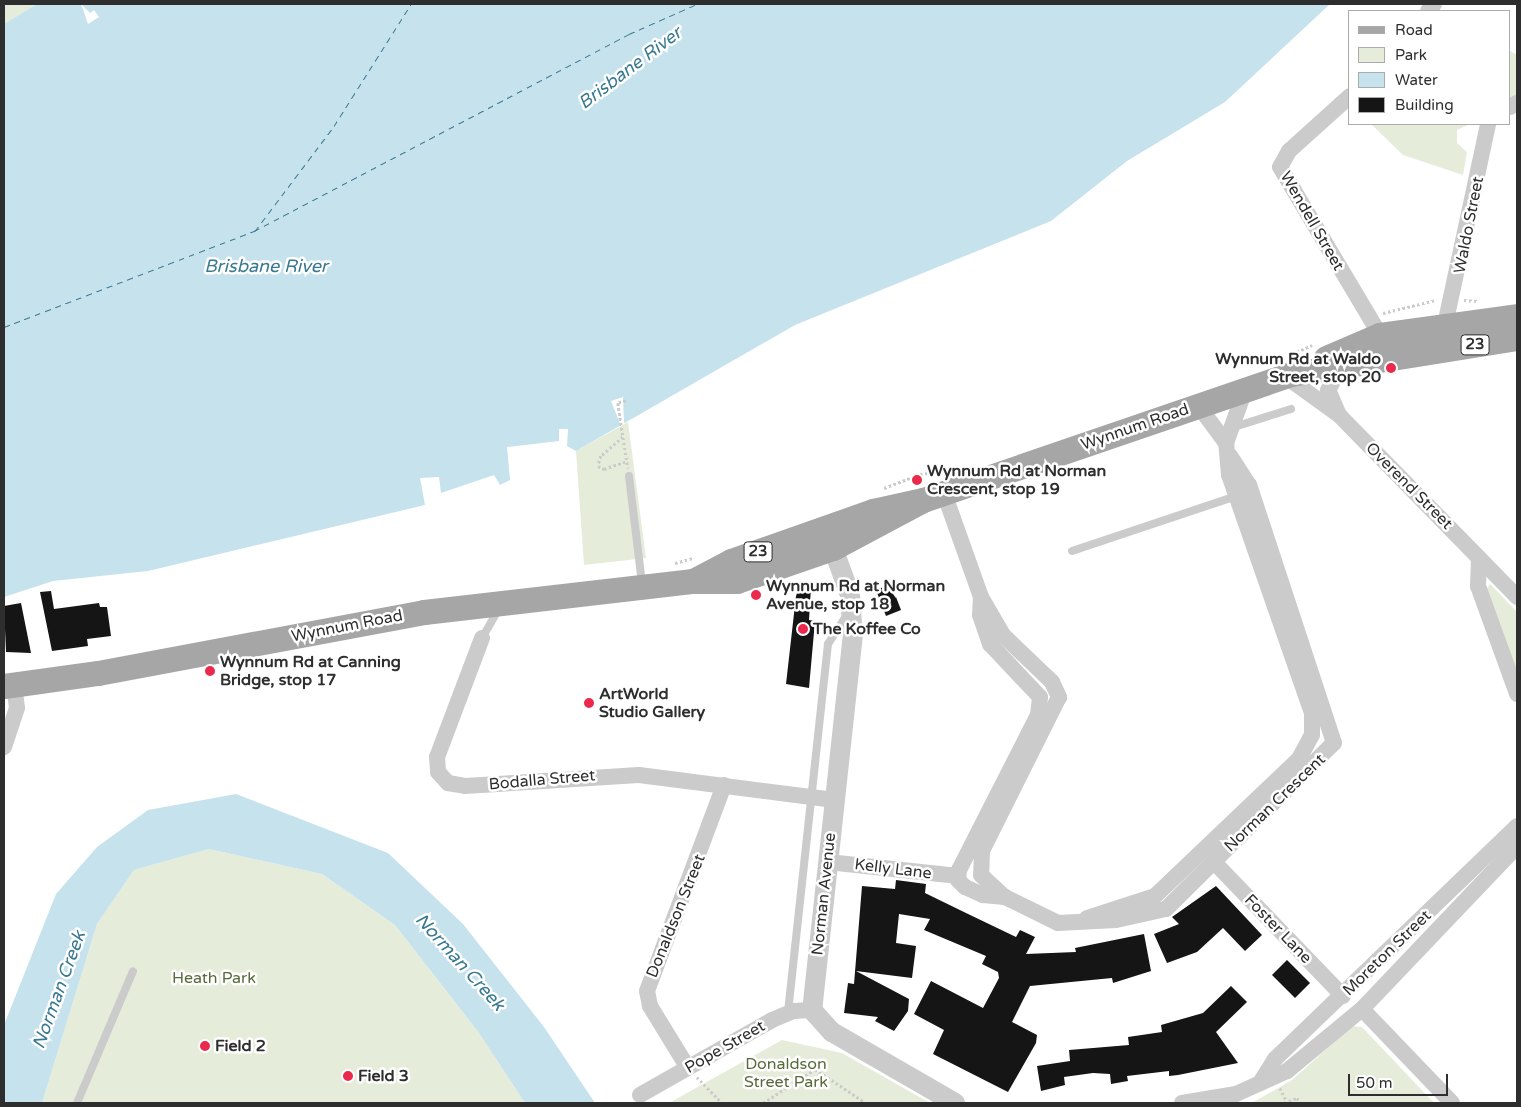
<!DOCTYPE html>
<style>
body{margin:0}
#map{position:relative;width:1521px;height:1107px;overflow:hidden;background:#fff;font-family:"Varela Round",sans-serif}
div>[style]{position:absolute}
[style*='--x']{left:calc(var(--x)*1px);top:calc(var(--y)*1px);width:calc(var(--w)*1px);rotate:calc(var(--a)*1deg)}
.green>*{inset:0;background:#e6ecda}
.water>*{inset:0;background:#c6e2ec}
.pier>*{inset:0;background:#fff}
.ferry>*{height:1px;margin-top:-0.5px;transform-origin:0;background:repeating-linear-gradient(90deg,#397992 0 6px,transparent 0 11px)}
.building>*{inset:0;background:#151515}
.path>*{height:2.5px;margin-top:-1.25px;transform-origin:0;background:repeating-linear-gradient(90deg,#cbcbcb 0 2.5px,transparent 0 5px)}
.service>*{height:8px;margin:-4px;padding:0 4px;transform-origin:4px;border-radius:4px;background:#cbcbcb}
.minor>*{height:16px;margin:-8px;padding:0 8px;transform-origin:8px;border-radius:8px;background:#cbcbcb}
.tertiary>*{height:20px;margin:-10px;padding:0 10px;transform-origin:10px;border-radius:10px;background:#cbcbcb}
.primary>*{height:25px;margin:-12.5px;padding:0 12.5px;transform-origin:12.5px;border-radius:12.5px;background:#a6a6a6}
.dots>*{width:14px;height:14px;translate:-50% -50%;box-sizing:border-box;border:2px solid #fff;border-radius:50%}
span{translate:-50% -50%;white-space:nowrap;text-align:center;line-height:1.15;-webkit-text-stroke:5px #fff;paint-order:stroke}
.shield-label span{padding:1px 4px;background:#fff;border:1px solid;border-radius:4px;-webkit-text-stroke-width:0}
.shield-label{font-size:15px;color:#2e2e2e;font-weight:700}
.street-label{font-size:16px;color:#2e2e2e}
.poi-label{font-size:16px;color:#2e2e2e;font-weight:700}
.right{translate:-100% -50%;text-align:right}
.left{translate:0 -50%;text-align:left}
.park-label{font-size:16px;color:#566b39}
.water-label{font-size:18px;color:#397992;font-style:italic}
.frame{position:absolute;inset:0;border:5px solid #2e2e2e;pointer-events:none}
.legend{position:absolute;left:1348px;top:10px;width:162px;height:115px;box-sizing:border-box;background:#fff;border:1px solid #ababab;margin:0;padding:6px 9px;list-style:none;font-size:15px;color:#2e2e2e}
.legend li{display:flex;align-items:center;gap:10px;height:25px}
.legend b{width:25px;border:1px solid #ababab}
.scale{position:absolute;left:1348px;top:1074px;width:100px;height:22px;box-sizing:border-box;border:2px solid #2e2e2e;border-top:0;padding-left:6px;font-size:15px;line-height:18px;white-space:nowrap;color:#2e2e2e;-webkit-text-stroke:4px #fff;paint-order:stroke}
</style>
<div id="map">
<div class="green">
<div style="clip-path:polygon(4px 4px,37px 4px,4px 24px)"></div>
<div style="clip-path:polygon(1510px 51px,1517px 55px,1517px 96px,1510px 101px)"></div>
<div style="clip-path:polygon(1371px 124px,1470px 124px,1457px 130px,1457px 143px,1467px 152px,1463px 175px,1403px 155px)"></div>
<div style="clip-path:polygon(628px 422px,646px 558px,584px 565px,576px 451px)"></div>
<div style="clip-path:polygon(1490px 584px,1517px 612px,1517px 676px,1486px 590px)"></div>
<div style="clip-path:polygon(209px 849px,322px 874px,395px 925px,479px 1033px,525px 1103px,42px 1103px,97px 924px,134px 870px)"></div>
<div style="clip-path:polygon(1352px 1026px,1362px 1027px,1434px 1103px,1252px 1103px,1292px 1080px)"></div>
<div style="clip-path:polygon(782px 1040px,842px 1053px,930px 1103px,669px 1103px)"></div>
</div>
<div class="water">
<div style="clip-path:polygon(37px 4px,1330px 4px,1225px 102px,1127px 161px,1051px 221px,795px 325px,576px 451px,567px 446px,568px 429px,559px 429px,559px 441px,507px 447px,510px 480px,500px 485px,494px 475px,441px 493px,439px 477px,420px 478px,425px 505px,148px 571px,53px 581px,4px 597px,4px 24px)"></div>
<div style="clip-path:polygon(236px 794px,388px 853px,463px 924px,544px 1027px,595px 1103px,525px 1103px,479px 1033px,395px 925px,322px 874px,209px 849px,134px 870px,97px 924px,42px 1103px,4px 1103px,4px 1025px,56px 894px,97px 847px,148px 810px)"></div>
</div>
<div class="pier">
<div style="clip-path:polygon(81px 4px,90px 13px,94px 10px,99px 17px,88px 24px)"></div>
<div style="clip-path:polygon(623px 397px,624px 424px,621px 426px,611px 401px)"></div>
</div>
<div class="ferry">
<div style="--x:255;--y:231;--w:131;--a:-53"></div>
<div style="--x:334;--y:126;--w:144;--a:-57.7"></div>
<div style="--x:4;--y:327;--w:268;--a:-21"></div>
<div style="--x:254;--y:231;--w:424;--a:-27.7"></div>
<div style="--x:629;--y:34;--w:74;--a:-23.8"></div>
</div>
<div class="building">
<div style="clip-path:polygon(891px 584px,901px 610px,886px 616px,876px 590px)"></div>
<div style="clip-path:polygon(811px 587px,809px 620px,815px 621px,809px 688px,786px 684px,796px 596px,799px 588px)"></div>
<div style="clip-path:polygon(51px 591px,54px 609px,99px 603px,100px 607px,107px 607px,111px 636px,87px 639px,88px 646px,52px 651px,40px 592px)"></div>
<div style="clip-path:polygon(21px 603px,31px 653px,6px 652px,4px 606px)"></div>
<div style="clip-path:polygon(896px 880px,926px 884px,925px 893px,966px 913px,1016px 937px,1020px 930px,1035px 937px,1026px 954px,1076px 952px,1075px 948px,1144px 934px,1151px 971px,1113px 983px,1112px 978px,1030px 986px,1012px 1022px,1037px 1035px,1036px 1043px,1008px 1092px,933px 1054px,944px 1030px,914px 1014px,931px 981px,983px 1008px,999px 978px,998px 972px,982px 964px,986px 956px,924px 930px,930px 919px,899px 914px,896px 943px,916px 946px,912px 978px,856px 971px,909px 999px,908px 1011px,894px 1031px,875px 1021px,878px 1017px,844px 1013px,848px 983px,854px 984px,862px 886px,895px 889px)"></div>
<div style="clip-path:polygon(1216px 886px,1262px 935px,1245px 951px,1223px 928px,1197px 952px,1167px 963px,1154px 934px,1179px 924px,1172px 917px)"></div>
<div style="clip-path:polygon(1287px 960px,1310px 983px,1295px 998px,1272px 975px)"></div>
<div style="clip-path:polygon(1231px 986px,1247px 1002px,1216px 1032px,1238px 1063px,1178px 1075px,1169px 1076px,1169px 1071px,1127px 1076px,1128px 1081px,1111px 1084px,1110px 1074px,1093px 1073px,1064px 1077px,1065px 1085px,1041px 1091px,1037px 1066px,1070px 1061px,1069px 1050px,1129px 1045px,1128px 1037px,1162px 1032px,1161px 1025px,1203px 1013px)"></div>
</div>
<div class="path">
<div style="--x:1464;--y:300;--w:14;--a:4"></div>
<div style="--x:1383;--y:313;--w:55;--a:-13.8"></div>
<div style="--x:1292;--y:354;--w:22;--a:-24"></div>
<div style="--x:626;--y:401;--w:8;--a:166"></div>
<div style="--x:618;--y:403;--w:66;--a:81.3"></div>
<div style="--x:623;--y:437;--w:29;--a:139"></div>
<div style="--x:601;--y:456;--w:10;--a:107"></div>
<div style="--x:598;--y:466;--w:7;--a:27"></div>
<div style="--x:604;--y:469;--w:24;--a:-19"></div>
<div style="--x:884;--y:488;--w:39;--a:-21"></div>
<div style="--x:920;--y:474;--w:28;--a:-8"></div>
<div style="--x:675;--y:563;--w:20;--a:-15"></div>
<div style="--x:697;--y:1077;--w:36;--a:46"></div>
<div style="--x:1280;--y:1088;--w:13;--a:63"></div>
<div style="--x:763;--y:1103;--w:62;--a:-33.2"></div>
<div style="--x:815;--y:1069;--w:61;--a:33.7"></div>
<div style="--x:1284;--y:1103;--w:14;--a:-21"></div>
<div style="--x:1297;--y:1098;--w:6;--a:51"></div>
</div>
<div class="service">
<div style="--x:1231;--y:428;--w:63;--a:-17.6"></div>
<div style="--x:629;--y:476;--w:109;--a:83.1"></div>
<div style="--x:1072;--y:551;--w:173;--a:-18.5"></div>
<div style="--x:482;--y:638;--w:34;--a:-60"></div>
<div style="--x:788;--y:1012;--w:370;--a:-83.8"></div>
<div style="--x:828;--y:644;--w:37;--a:-57"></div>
<div style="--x:77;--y:1103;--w:143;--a:-67"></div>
</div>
<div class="minor">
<div style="--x:1428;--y:11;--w:9;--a:-49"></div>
<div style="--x:1350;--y:96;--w:82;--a:138"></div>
<div style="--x:1289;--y:151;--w:18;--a:119"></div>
<div style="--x:1280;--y:167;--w:196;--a:59.2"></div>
<div style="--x:1510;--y:107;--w:8;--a:-30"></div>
<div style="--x:1445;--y:325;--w:206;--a:-77.9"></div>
<div style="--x:1285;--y:376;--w:67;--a:35.8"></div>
<div style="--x:1339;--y:415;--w:255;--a:45.6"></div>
<div style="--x:1338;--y:413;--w:25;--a:-113"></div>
<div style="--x:1328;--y:390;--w:30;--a:-60"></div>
<div style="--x:1226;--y:443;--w:56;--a:-70.3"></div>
<div style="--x:944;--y:493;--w:110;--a:70.4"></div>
<div style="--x:981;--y:597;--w:44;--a:59.9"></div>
<div style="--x:1003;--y:635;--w:68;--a:43.8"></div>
<div style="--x:1052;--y:682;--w:17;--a:65"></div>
<div style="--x:1059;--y:697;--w:172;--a:116.6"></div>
<div style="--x:982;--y:851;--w:24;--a:92"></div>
<div style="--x:981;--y:875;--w:33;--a:43"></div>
<div style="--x:1005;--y:897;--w:59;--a:26.1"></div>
<div style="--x:1058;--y:923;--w:58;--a:-3"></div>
<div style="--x:1116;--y:920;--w:51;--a:-12.4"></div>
<div style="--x:1166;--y:909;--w:236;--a:-44.7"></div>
<div style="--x:1334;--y:743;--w:272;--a:-108.2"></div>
<div style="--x:1249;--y:485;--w:35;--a:-123"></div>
<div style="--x:1479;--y:558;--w:28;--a:92"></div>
<div style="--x:1478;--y:586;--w:115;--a:70.1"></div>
<div style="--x:981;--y:597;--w:18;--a:93"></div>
<div style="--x:980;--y:615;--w:31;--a:71"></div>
<div style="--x:990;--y:644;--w:73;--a:46.7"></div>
<div style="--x:1040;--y:697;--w:18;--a:96"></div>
<div style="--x:1038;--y:715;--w:174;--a:117"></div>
<div style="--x:959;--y:870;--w:10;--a:96"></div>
<div style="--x:958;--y:880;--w:10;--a:45"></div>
<div style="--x:965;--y:887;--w:20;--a:24"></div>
<div style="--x:983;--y:895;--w:22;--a:5"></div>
<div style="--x:482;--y:638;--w:127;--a:110.7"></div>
<div style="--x:437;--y:757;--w:15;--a:86"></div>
<div style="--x:438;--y:772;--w:15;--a:48"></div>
<div style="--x:448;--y:783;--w:17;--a:10"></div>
<div style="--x:465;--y:786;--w:174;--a:-3.6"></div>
<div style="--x:639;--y:775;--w:197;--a:7.3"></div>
<div style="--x:4;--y:747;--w:41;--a:-71.6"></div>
<div style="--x:17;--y:708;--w:24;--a:-97"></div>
<div style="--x:828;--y:862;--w:131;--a:6.1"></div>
<div style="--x:1214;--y:862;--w:186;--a:46.1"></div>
<div style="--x:1087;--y:918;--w:71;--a:-17.9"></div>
<div style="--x:1155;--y:896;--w:199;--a:-43.6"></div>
<div style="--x:1299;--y:759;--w:27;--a:-62"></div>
<div style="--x:1312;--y:735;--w:22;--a:-90"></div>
<div style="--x:1312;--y:713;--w:252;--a:-109.2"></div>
<div style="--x:1229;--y:475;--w:32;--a:-95"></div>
<div style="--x:1226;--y:443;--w:47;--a:-126.4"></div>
<div style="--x:1362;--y:1009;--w:130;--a:46.2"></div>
<div style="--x:688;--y:1068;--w:73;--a:-121.5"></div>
<div style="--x:650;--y:1006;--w:15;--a:-101"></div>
<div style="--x:647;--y:991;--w:220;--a:-69.5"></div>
<div style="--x:1260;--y:1083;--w:28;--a:-58"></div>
<div style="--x:1275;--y:1059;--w:336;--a:-43.9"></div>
<div style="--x:640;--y:1095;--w:152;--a:-29.6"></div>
<div style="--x:772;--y:1020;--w:23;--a:-23"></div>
<div style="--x:793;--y:1011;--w:19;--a:-3"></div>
<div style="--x:1182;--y:1103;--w:55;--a:-9.5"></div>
<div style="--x:1236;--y:1094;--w:56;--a:-24.3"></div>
<div style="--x:1287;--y:1071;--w:97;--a:-39.6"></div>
<div style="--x:1362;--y:1009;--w:225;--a:-46.4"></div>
</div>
<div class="tertiary">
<div style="--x:833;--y:548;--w:50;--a:70.1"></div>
<div style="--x:850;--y:595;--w:39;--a:86"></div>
<div style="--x:853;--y:634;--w:378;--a:96.2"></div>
<div style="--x:812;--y:1010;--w:30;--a:48"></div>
<div style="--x:832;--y:1032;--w:142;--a:30"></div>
</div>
<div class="primary">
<div style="--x:1326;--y:358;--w:59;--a:-23.1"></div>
<div style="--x:1380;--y:335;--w:138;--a:-7.9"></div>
<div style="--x:693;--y:581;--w:43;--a:-27.8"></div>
<div style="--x:731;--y:561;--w:151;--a:-19.4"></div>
<div style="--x:873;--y:511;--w:51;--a:-12.4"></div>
<div style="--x:923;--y:500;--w:390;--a:-18.9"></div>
<div style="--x:1292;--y:374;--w:228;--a:-9.1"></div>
<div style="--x:4;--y:686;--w:95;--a:-7.9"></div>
<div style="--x:98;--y:673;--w:332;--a:-10.6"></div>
<div style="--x:424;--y:612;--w:271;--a:-6.6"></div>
<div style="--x:693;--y:581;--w:44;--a:0"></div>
<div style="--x:737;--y:581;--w:102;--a:-19"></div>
<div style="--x:833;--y:548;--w:102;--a:-28.1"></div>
</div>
<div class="dots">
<div style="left:1391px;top:368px;background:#eb294c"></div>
<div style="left:917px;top:480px;background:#eb294c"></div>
<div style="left:756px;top:595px;background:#eb294c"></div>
<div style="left:803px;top:629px;background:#eb294c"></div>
<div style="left:210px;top:671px;background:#eb294c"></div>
<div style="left:589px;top:703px;background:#eb294c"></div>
<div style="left:205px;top:1046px;background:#eb294c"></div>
<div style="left:348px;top:1076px;background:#eb294c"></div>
</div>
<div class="shield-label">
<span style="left:1475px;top:345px">23</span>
<span style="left:758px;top:552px">23</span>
</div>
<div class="street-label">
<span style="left:1312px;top:221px;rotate:60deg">Wendell Street</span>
<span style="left:1469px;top:225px;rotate:-79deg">Waldo Street</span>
<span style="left:1135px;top:427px;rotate:-19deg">Wynnum Road</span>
<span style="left:1409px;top:486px;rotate:45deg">Overend Street</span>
<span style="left:347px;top:626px;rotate:-11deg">Wynnum Road</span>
<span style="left:542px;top:780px;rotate:-5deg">Bodalla Street</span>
<span style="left:1275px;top:803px;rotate:-44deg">Norman Crescent</span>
<span style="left:893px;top:869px;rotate:7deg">Kelly Lane</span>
<span style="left:824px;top:894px;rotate:-84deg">Norman Avenue</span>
<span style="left:676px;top:916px;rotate:-68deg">Donaldson Street</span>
<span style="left:1278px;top:929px;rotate:46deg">Foster Lane</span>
<span style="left:1387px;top:953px;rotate:-44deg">Moreton Street</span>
<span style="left:725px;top:1047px;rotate:-30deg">Pope Street</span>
</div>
<div class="poi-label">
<span class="right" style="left:1381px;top:368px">Wynnum Rd at Waldo<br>Street, stop 20</span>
<span class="left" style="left:927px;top:480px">Wynnum Rd at Norman<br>Crescent, stop 19</span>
<span class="left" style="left:766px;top:595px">Wynnum Rd at Norman<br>Avenue, stop 18</span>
<span class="left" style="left:813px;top:629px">The Koffee Co</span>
<span class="left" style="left:220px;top:671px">Wynnum Rd at Canning<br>Bridge, stop 17</span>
<span class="left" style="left:599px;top:703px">ArtWorld<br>Studio Gallery</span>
<span class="left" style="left:215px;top:1046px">Field 2</span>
<span class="left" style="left:358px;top:1076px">Field 3</span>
</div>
<div class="park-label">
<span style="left:214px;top:978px">Heath Park</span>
<span style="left:786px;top:1073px">Donaldson<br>Street Park</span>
</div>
<div class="water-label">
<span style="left:630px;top:68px;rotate:-37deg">Brisbane River</span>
<span style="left:266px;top:266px">Brisbane River</span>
<span style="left:460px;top:962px;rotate:48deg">Norman Creek</span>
<span style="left:59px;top:990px;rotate:-70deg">Norman Creek</span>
</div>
<div class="frame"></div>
<ul class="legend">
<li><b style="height:6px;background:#a6a6a6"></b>Road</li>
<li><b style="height:14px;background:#e6ecda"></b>Park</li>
<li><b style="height:14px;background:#c6e2ec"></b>Water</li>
<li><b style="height:14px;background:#151515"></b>Building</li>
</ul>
<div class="scale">50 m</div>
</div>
